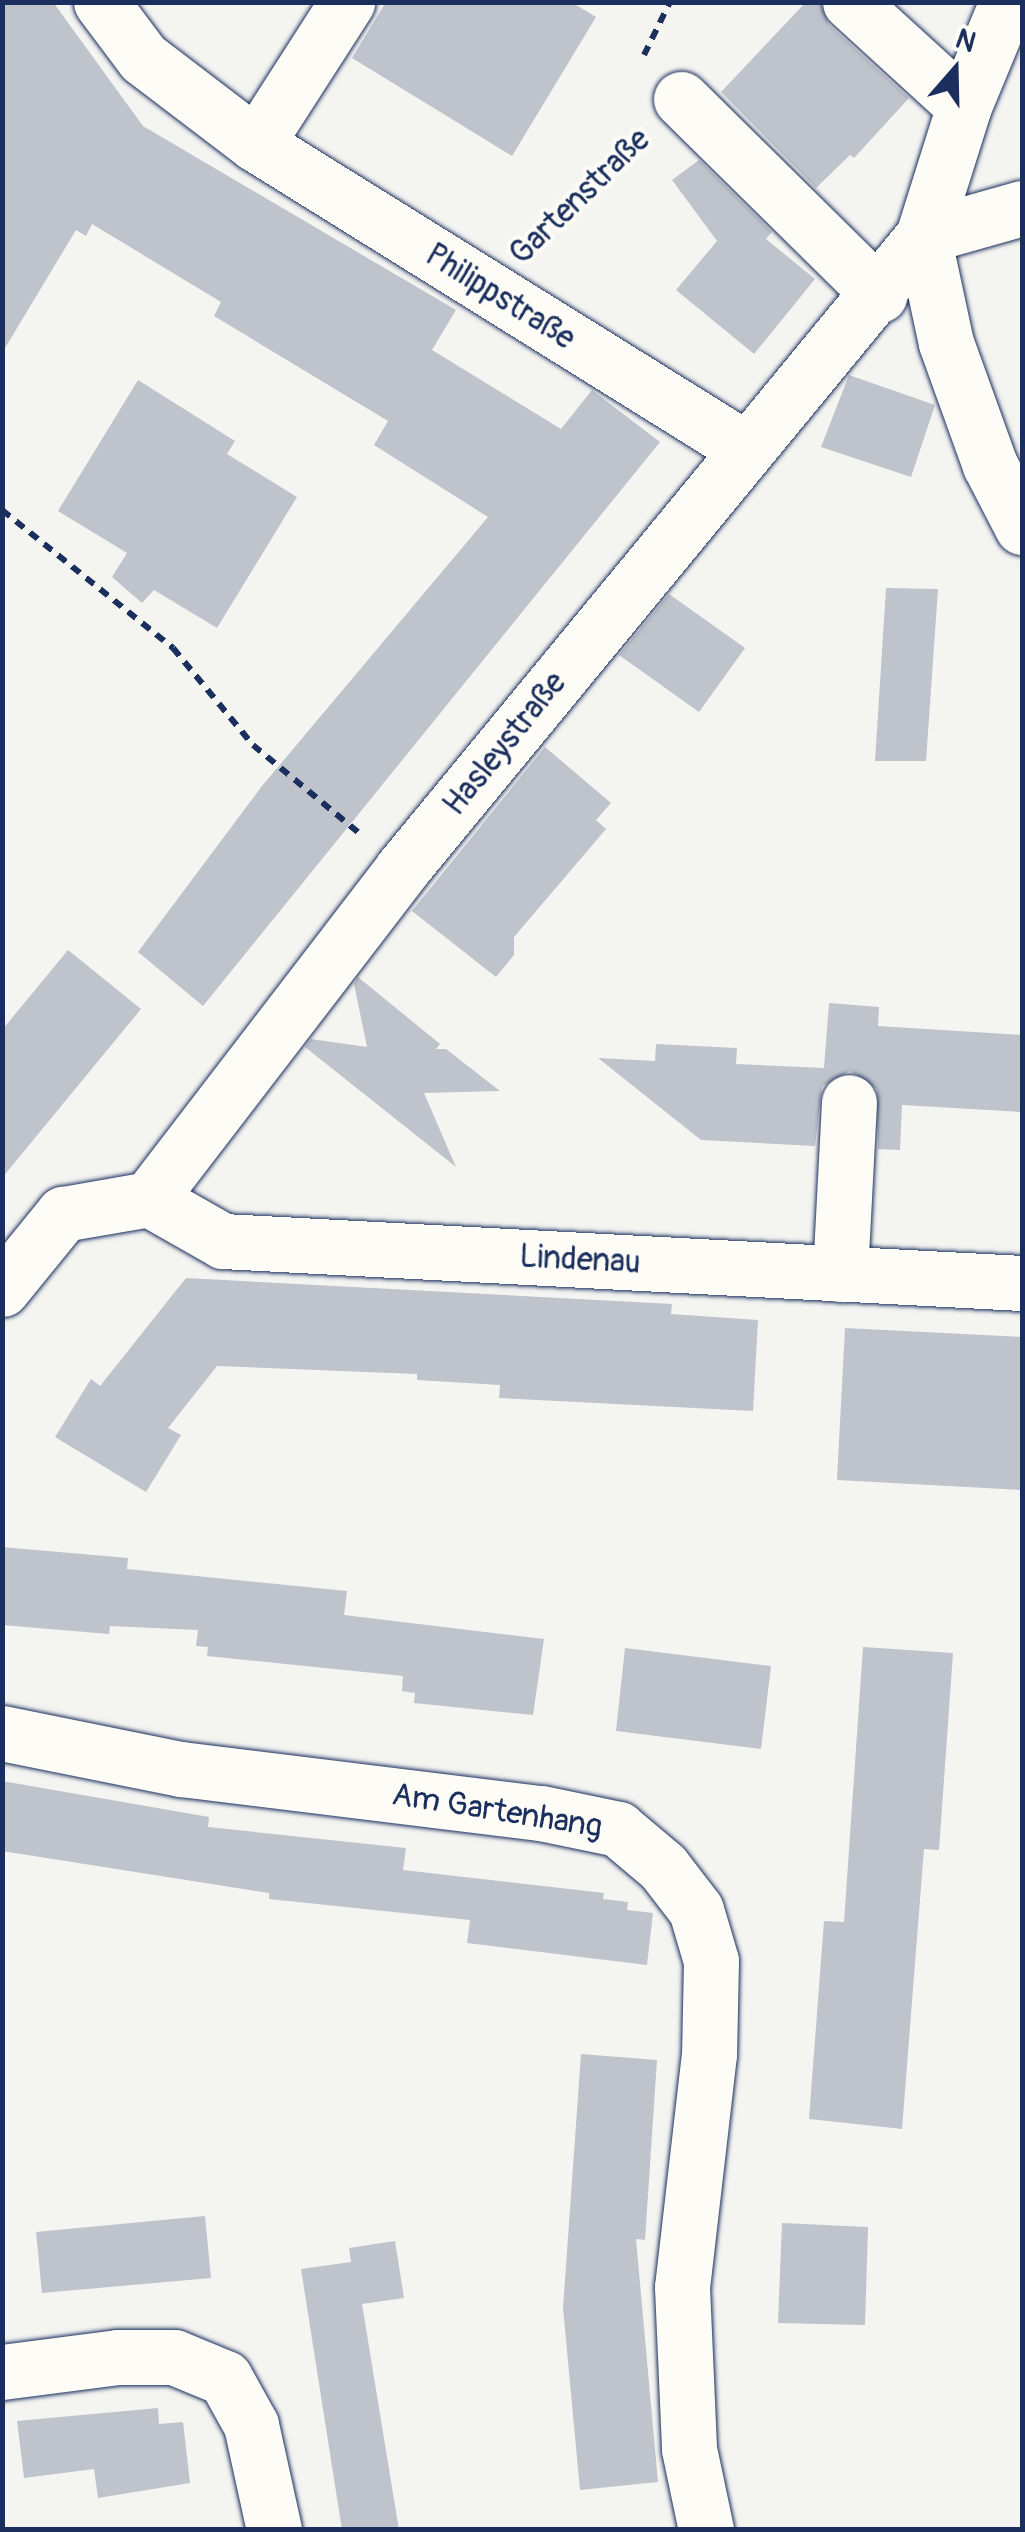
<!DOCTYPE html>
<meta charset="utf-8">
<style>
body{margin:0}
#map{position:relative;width:1025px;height:2532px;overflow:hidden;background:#f4f4f1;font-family:Pangolin,sans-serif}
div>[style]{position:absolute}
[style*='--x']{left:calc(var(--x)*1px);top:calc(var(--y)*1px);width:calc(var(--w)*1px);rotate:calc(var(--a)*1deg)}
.building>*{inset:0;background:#bfc3cc}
.path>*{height:6px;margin-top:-3px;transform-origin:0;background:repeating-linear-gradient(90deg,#1b2f5e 0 10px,transparent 0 18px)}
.roads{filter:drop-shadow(0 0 2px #1b2f5e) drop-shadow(0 0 2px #1b2f5e)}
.minor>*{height:55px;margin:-27.5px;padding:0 27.5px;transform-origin:27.5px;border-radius:27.5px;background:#fdfcf7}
span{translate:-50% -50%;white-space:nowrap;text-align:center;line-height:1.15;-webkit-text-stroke:8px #fdfcf7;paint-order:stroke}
.street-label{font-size:32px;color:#1b2f5e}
.frame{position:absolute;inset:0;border:5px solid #1b2f5e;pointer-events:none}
.north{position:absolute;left:905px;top:20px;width:100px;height:100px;-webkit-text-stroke:8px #fdfcf7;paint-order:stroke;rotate:20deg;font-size:28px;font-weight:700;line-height:40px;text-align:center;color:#1b2f5e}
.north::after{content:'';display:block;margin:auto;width:35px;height:45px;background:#1b2f5e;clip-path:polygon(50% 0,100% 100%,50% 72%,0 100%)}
</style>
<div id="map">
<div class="building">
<div style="clip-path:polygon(2px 2px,53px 2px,143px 126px,456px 310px,432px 350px,561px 429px,592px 390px,660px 442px,203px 1006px,138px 952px,262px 786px,488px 517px,374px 445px,388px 421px,214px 316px,221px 302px,92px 224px,86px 236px,76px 230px,2px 353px)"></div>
<div style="clip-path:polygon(386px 2px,571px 2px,596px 17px,512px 156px,352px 58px)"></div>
<div style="clip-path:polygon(806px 2px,820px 2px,829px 25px,909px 98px,854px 158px,850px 155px,816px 188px,721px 92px)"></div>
<div style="clip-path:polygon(699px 160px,772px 232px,766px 239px,815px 279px,754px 354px,676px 290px,717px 241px,672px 180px)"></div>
<div style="clip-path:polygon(849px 375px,935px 405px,911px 477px,821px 447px)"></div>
<div style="clip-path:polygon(138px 380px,235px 441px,227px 454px,297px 497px,217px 628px,154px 590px,142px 603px,112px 577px,127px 553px,58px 511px)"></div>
<div style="clip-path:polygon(886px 588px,938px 589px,926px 761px,875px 761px)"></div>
<div style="clip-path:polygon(669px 594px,745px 648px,699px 712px,619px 655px)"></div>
<div style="clip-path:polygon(545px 747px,611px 803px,596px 820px,606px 829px,514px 937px,514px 955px,496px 977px,412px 911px)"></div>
<div style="clip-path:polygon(68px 950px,141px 1009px,2px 1178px,2px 1030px)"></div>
<div style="clip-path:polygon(358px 977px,440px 1044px,436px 1049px,446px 1049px,500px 1091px,424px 1093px,456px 1167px,305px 1047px,311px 1039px,367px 1047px,354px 984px)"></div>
<div style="clip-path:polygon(829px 1003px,879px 1007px,878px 1026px,1022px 1035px,1022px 1112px,902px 1105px,900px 1150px,878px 1149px,877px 1089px,850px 1071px,822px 1086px,815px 1146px,701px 1140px,598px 1058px,655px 1061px,656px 1044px,737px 1048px,736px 1064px,824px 1068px)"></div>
<div style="clip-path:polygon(186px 1278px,672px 1304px,671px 1314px,758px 1320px,753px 1411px,499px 1398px,500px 1385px,417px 1380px,417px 1374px,217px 1366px,168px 1428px,181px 1435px,146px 1492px,55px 1437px,91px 1379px,100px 1386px)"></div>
<div style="clip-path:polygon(845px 1328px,1022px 1337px,1022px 1490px,837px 1480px)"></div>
<div style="clip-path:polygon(2px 1547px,128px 1558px,127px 1569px,347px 1591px,344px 1615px,544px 1639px,533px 1715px,414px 1703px,415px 1693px,402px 1691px,403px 1676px,207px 1656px,208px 1647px,196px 1646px,198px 1630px,110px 1626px,109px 1634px,2px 1625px)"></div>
<div style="clip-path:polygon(863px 1647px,953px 1653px,939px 1850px,924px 1849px,902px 2129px,809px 2119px,824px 1921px,844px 1922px)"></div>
<div style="clip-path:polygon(625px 1648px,771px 1666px,761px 1749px,616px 1731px)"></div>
<div style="clip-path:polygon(2px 1781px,209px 1817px,208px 1827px,406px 1848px,403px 1870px,604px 1893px,603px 1899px,628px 1902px,627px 1910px,653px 1913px,647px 1965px,467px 1943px,470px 1920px,269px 1899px,269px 1893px,2px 1851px)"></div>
<div style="clip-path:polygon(581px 2054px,657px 2060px,645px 2240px,636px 2239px,658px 2482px,580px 2490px,563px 2308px)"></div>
<div style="clip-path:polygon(205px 2216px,211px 2278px,42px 2293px,36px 2232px)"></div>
<div style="clip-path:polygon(782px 2223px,868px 2227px,865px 2325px,778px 2323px)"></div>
<div style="clip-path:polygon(395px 2241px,404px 2298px,362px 2304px,399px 2530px,342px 2530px,301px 2269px,351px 2262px,349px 2248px)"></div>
<div style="clip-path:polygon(158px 2408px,159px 2424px,183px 2422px,190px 2483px,98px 2498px,94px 2469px,24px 2478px,17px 2421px)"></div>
</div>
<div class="path">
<div style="--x:644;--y:55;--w:59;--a:-63.9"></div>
<div style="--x:525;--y:249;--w:163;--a:-43.5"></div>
<div style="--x:2;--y:510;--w:220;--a:38.9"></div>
<div style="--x:173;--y:648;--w:126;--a:50.5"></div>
<div style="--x:253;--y:745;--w:138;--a:39.7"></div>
</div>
<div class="roads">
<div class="minor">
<div style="--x:101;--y:2;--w:70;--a:53.1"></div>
<div style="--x:143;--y:58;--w:142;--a:37.3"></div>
<div style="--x:256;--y:144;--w:577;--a:31.9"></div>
<div style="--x:850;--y:2;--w:154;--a:42.4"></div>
<div style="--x:1007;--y:2;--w:113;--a:112.5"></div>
<div style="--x:964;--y:106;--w:136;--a:107.5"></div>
<div style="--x:923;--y:236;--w:109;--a:77.9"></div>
<div style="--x:946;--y:343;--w:130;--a:70.2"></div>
<div style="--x:990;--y:465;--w:70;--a:62.7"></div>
<div style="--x:681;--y:99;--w:279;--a:44.6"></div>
<div style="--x:256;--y:144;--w:169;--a:-57.3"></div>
<div style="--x:149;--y:1199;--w:85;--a:29.6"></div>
<div style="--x:223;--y:1241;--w:800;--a:3.01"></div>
<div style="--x:840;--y:1274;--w:172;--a:-87"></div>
<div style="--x:2;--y:1289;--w:97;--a:-50.9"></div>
<div style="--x:63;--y:1214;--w:87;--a:-9.9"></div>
<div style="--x:149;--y:1199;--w:416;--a:-52.5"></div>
<div style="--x:402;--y:869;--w:820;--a:-50.54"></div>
<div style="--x:923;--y:236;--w:103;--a:-15.8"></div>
<div style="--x:2;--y:1733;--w:183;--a:11.4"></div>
<div style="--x:181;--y:1769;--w:363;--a:7"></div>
<div style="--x:541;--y:1813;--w:79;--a:11.7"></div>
<div style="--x:618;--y:1829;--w:59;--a:40.2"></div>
<div style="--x:663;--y:1867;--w:54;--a:52.5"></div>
<div style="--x:696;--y:1910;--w:53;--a:73.6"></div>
<div style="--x:711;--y:1961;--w:93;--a:91.2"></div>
<div style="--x:709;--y:2054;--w:235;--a:96.6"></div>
<div style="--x:682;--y:2287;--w:162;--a:87.5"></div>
<div style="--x:689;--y:2449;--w:83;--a:78.1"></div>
<div style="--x:2;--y:2372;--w:117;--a:-7.4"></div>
<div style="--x:118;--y:2357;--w:56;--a:0"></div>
<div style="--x:174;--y:2357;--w:55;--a:22.4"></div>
<div style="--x:225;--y:2378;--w:54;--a:61"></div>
<div style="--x:251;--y:2425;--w:107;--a:77.6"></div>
</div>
</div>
<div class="street-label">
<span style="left:580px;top:197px;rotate:-44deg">Gartenstraße</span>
<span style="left:500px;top:297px;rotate:32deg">Philippstraße</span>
<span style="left:505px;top:744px;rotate:-51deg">Hasleystraße</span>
<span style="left:580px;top:1260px;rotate:3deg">Lindenau</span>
<span style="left:497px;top:1811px;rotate:9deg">Am Gartenhang</span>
</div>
<div class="frame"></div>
<div class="north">N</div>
</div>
